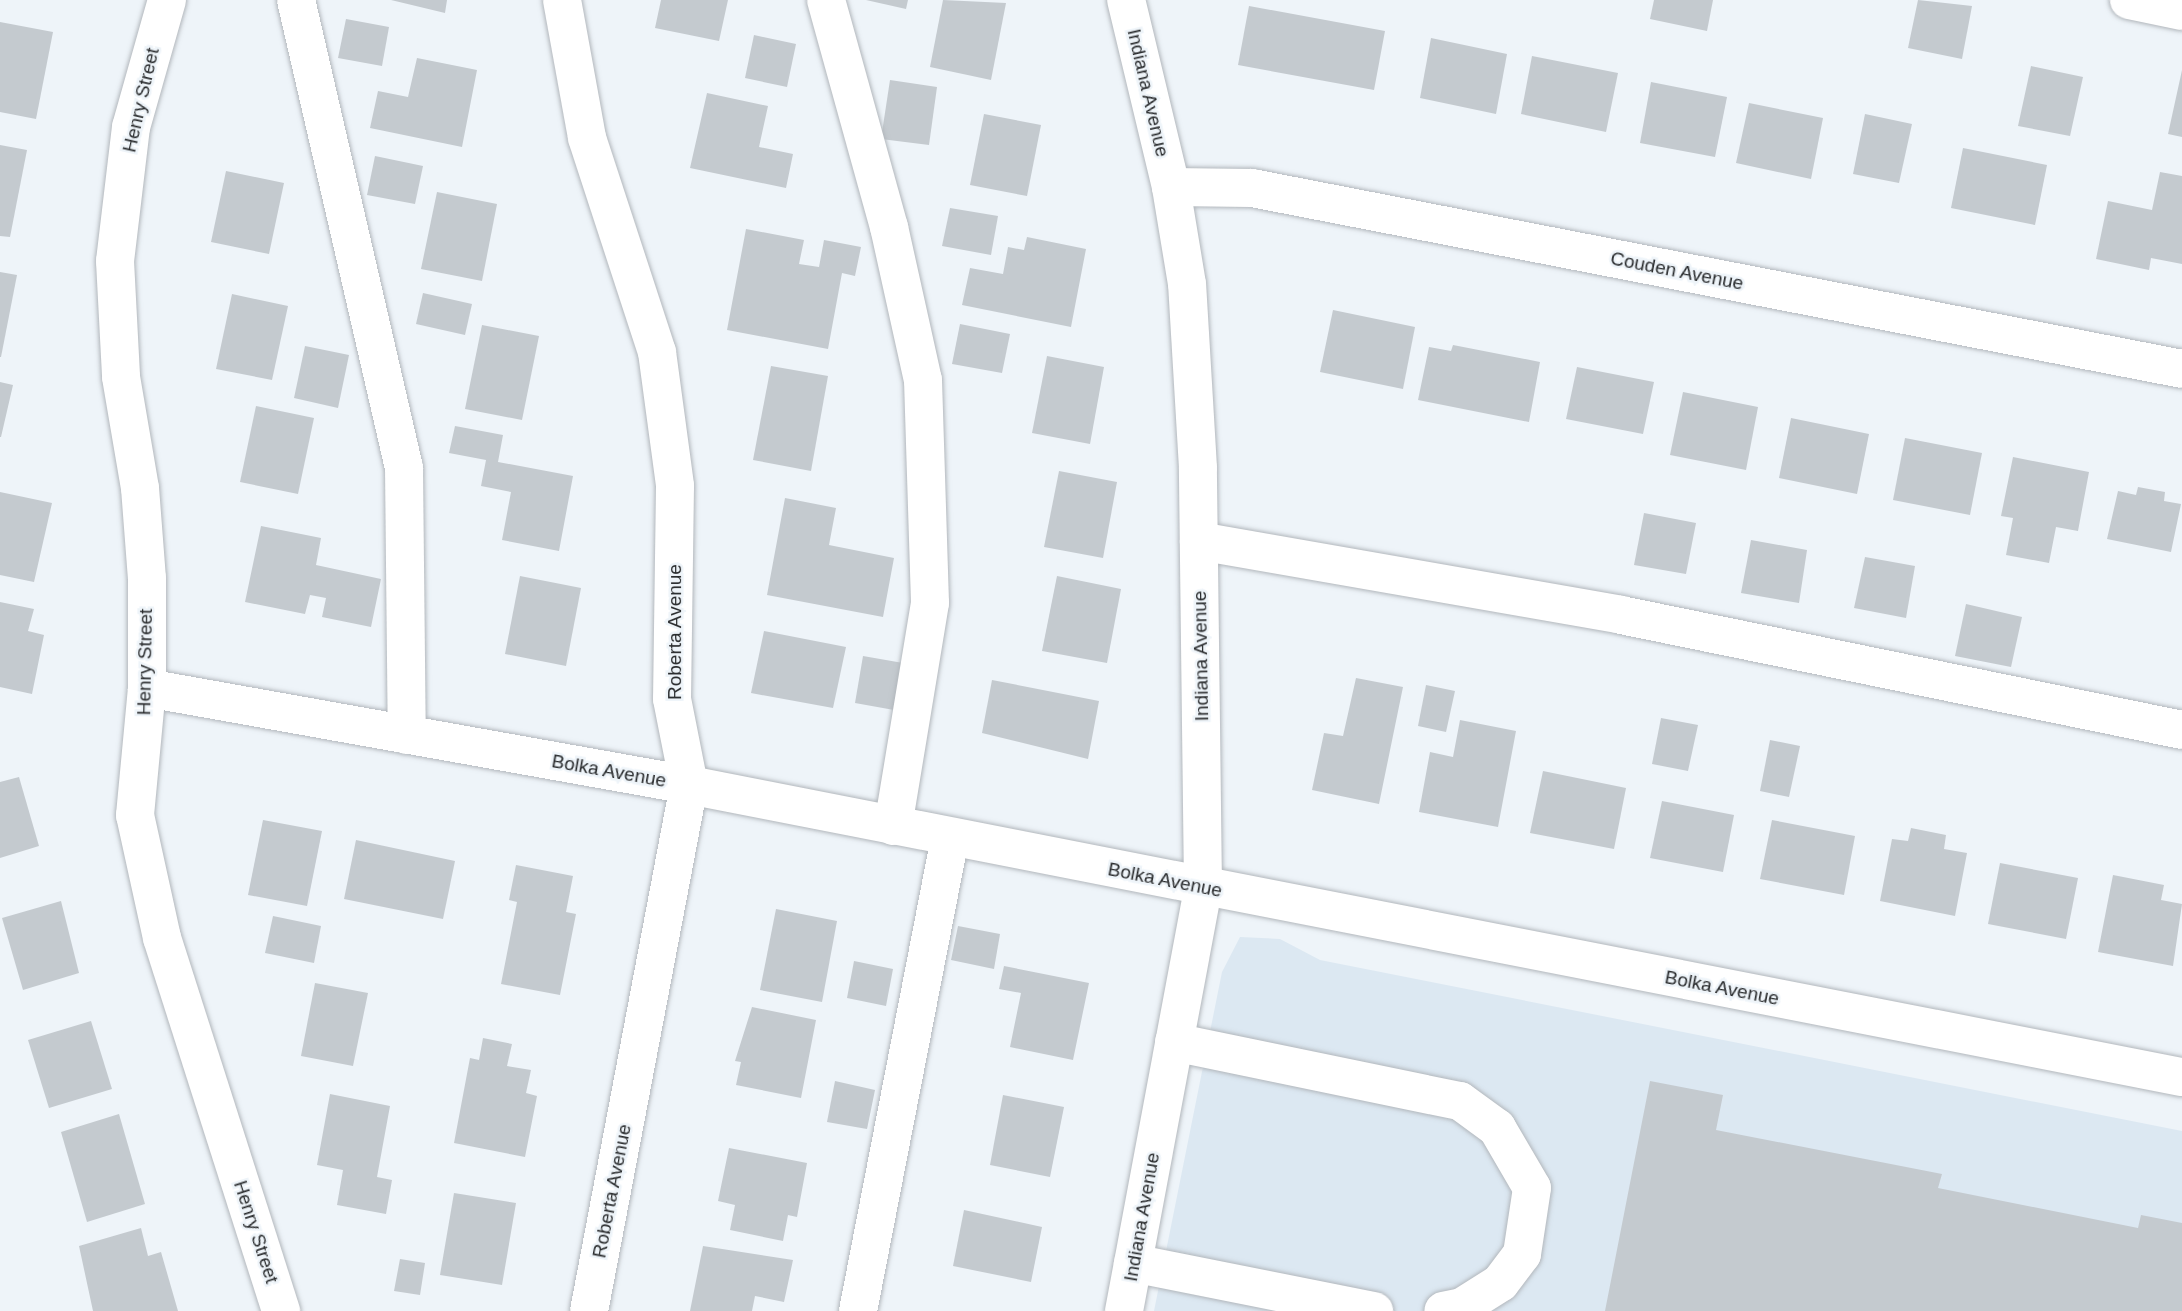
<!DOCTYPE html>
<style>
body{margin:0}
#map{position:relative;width:2182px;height:1311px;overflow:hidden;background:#eef4f9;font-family:Arial,sans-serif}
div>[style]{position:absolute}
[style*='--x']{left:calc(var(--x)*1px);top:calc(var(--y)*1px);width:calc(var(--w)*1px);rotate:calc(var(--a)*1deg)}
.built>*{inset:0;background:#dce8f2}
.building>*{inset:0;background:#c4cacf}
.roads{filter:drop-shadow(0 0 2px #b2b7bc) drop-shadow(0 0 2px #b2b7bc)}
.minor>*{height:38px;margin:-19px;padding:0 19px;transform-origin:19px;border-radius:19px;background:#fff}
span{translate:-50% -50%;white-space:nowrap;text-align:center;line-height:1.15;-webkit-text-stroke:5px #eef4f9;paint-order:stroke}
.street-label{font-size:19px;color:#292b2d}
</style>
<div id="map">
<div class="built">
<div style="clip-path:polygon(1240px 937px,1280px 939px,1320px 960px,2182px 1131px,2182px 1311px,1154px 1311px,1222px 972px)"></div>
</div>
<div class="building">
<div style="clip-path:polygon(391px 0,447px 0,445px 13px)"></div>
<div style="clip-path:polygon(661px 0,728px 0,719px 41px,655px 28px)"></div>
<div style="clip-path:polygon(866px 0,908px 0,906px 9px)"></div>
<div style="clip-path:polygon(943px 0,1006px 3px,991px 80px,930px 67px)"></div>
<div style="clip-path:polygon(1654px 0,1713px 0,1707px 31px,1650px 19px)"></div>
<div style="clip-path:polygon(1918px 0,1972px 6px,1962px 59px,1908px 48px)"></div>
<div style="clip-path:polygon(1249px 6px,1385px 31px,1374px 90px,1238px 65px)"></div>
<div style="clip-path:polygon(346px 19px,389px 27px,382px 66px,338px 58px)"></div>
<div style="clip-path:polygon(0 22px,53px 32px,36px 119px,0 112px)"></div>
<div style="clip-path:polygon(754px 35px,796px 44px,787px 87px,745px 78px)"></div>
<div style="clip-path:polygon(1431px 38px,1507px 54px,1496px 114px,1420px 98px)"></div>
<div style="clip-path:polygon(1532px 56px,1618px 73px,1606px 132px,1521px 114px)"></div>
<div style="clip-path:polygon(417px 58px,477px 70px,462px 147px,370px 128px,378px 91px,408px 97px)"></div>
<div style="clip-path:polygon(2031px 66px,2083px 77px,2070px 136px,2018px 126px)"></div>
<div style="clip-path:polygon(2182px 70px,2182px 137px,2168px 134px)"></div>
<div style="clip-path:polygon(890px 80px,937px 87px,929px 145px,881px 139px)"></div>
<div style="clip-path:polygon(1651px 82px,1727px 97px,1715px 157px,1640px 143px)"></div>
<div style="clip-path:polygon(707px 93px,768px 106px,759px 147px,793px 154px,786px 188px,690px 168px)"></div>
<div style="clip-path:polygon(1749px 103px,1823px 118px,1811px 179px,1736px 163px)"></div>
<div style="clip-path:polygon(984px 114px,1041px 125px,1027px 196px,970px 185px)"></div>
<div style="clip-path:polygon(1865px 114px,1912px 124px,1899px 183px,1853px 174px)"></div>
<div style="clip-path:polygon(0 145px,27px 150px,10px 237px,0 236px)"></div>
<div style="clip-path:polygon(1963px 148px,2047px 165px,2035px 225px,1951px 208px)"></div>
<div style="clip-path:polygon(375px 156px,423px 166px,415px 204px,367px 195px)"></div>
<div style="clip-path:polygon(226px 171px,284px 183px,269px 254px,211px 242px)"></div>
<div style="clip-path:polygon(2160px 172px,2182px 176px,2182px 264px,2151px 258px,2149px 270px,2096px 259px,2108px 201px,2152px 210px)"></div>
<div style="clip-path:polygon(437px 192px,497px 204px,482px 281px,421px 269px)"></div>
<div style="clip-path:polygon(950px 208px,998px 216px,991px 255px,942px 246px)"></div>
<div style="clip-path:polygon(746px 229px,804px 240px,799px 264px,819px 267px,824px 240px,861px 247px,855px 276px,842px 273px,828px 349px,727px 330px)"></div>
<div style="clip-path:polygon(1027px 237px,1086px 249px,1071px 327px,962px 305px,970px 268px,1003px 274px,1008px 247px,1024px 250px)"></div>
<div style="clip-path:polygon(0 272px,17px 275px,1px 357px,0 357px)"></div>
<div style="clip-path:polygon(423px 293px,472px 304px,465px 335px,416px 324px)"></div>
<div style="clip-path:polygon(232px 294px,288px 306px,272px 380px,216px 369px)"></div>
<div style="clip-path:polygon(1333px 310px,1415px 327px,1403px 389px,1320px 372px)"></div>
<div style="clip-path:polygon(960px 324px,1010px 334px,1002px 373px,952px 364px)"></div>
<div style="clip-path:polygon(482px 325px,539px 336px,522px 420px,465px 409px)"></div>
<div style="clip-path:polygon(1453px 345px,1540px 362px,1529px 422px,1418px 400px,1429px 347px,1451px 351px)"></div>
<div style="clip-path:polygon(305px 346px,349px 355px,338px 408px,294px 398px)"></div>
<div style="clip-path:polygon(1047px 356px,1104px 367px,1090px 444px,1032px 433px)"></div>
<div style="clip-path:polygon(771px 366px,828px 376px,811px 471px,753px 460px)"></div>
<div style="clip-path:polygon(1577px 367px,1654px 382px,1643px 434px,1566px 419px)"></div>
<div style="clip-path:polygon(0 382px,13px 385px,1px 437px,0 437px)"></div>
<div style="clip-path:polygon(1683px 392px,1758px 407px,1746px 470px,1670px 455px)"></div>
<div style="clip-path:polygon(256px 406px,314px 418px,298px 494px,240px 482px)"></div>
<div style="clip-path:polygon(1791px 418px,1869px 434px,1857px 494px,1779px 478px)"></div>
<div style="clip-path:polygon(455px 426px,503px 435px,498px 462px,573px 476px,559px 551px,502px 540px,511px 492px,481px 486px,486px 460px,449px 453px)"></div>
<div style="clip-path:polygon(1905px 438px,1982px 453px,1970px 515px,1893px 500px)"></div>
<div style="clip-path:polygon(2013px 457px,2089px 472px,2078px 531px,2056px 527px,2049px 563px,2006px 555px,2013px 518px,2001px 516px)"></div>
<div style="clip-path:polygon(1059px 471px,1117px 482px,1103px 558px,1044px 547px)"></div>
<div style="clip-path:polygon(2138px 487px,2165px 492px,2164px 501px,2181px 504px,2171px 552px,2107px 539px,2118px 491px,2136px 495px)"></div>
<div style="clip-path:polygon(0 492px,52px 503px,34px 582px,0 575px)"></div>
<div style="clip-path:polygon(785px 498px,836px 508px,829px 545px,894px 558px,883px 617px,767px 595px)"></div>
<div style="clip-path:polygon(1644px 513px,1696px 523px,1686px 574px,1634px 565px)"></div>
<div style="clip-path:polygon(261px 526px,321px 538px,316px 565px,381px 579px,371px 627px,322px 617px,326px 598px,310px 595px,305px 614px,245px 602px)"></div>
<div style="clip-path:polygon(1751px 540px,1807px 550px,1799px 603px,1741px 593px)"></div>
<div style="clip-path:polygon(1865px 557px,1915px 566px,1906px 618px,1854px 608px)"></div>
<div style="clip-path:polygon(520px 576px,581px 588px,566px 666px,505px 654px)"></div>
<div style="clip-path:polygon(1057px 576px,1121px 589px,1107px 663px,1042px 651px)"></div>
<div style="clip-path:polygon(0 602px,34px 609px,28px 631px,44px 635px,32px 694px,0 687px)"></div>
<div style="clip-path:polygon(1966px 604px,2022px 617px,2011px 667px,1955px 656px)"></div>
<div style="clip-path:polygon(764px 631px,846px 647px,833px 708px,751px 693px)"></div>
<div style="clip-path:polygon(863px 656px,903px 663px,894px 710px,855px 703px)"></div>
<div style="clip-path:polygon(1356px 678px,1403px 687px,1379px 804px,1312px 790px,1324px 733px,1343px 736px)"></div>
<div style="clip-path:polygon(992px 680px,1099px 701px,1088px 759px,982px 733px)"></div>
<div style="clip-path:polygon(1426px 685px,1455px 691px,1446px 732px,1418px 726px)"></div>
<div style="clip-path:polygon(1661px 718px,1698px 725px,1688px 771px,1652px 764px)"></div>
<div style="clip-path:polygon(1460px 720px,1516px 731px,1498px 827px,1419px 812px,1430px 752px,1453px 757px)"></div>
<div style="clip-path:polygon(1770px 740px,1800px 746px,1789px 797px,1760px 791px)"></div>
<div style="clip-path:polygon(1543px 771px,1626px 788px,1614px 849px,1530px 833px)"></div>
<div style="clip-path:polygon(19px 777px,39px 846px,0 858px,0 782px)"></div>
<div style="clip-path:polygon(1662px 801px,1734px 815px,1723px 872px,1650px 858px)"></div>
<div style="clip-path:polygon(263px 820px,322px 831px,307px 906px,248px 895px)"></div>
<div style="clip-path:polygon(1772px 820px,1855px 836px,1844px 895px,1760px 879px)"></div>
<div style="clip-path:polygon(1911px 828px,1946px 835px,1944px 849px,1967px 853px,1955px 916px,1880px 901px,1892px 839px,1908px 841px)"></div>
<div style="clip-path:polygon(356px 840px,455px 861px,443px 919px,344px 899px)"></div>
<div style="clip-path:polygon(2000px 863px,2078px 878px,2066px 939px,1988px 924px)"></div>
<div style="clip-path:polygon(516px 865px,573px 876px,566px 912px,576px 914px,560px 995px,501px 984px,517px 902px,509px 900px)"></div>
<div style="clip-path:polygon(2113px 875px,2164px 885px,2161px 900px,2182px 904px,2173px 966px,2098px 952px)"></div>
<div style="clip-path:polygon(61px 901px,79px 973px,23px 990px,2px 918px)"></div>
<div style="clip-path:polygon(776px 909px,837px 921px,822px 1002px,760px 990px)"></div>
<div style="clip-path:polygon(273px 916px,321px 926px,314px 963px,265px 953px)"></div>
<div style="clip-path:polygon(958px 926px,1000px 934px,994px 969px,951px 960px)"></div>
<div style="clip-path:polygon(854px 961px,893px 969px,886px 1006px,847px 998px)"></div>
<div style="clip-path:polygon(1004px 966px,1089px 983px,1073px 1060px,1010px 1047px,1021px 993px,999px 989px)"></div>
<div style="clip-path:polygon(315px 983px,368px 993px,353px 1066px,301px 1056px)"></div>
<div style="clip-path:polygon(752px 1007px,816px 1020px,801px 1098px,736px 1085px,741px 1062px,735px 1061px)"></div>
<div style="clip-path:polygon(91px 1021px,112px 1089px,49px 1108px,28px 1040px)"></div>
<div style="clip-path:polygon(483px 1038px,512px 1044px,507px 1066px,531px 1070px,526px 1093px,537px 1096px,525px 1157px,454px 1143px,470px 1058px,479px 1060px)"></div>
<div style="clip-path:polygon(835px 1081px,875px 1090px,867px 1129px,827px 1122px)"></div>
<div style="clip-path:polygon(1650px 1081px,1723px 1095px,1716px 1130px,1942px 1174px,1938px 1188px,2138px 1228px,2141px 1215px,2182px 1223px,2182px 1311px,1605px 1311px)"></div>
<div style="clip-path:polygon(330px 1094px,390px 1106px,377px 1177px,392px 1180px,386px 1214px,337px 1205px,343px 1170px,317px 1165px)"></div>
<div style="clip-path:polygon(1003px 1095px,1064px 1107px,1050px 1177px,990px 1165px)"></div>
<div style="clip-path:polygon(119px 1114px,145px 1204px,87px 1222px,61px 1132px)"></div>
<div style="clip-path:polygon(729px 1148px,807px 1163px,797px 1217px,788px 1215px,783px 1241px,730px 1230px,735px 1205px,718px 1201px)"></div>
<div style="clip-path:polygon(454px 1193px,516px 1203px,502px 1285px,440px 1275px)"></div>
<div style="clip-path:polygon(964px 1210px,1042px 1227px,1031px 1282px,953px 1266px)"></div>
<div style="clip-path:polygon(141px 1228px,148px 1256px,161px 1252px,178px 1311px,93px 1311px,79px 1246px)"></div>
<div style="clip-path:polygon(703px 1246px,793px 1260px,784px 1302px,755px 1296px,752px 1311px,690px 1311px)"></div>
<div style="clip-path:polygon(400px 1259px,425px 1263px,420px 1295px,394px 1291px)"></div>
</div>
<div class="roads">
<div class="minor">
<div style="--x:167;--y:0;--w:132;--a:105.8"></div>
<div style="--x:131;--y:127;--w:135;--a:96.8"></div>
<div style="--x:115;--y:261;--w:116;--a:87"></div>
<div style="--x:121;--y:377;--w:113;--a:80.3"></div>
<div style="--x:140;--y:488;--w:90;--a:85.6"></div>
<div style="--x:147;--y:578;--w:110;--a:90"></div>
<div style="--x:147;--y:688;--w:128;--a:95.4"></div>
<div style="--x:135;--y:815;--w:126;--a:77.6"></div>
<div style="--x:162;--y:938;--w:392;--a:72.3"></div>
<div style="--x:296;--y:0;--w:480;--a:77"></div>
<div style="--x:404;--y:468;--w:267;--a:89.4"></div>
<div style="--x:562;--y:0;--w:140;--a:79.7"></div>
<div style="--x:587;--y:138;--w:225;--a:71.9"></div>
<div style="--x:657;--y:352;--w:135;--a:82.3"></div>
<div style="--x:675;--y:486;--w:213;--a:90.8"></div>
<div style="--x:672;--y:699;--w:88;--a:78.8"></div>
<div style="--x:689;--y:785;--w:535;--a:100.76"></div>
<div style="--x:826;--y:0;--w:236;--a:74.5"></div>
<div style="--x:889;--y:227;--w:157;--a:77.5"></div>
<div style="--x:923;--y:380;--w:223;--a:88.2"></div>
<div style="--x:930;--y:603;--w:226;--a:99.4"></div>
<div style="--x:2129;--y:0;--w:54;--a:11.7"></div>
<div style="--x:1171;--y:187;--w:81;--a:0.7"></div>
<div style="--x:1252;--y:188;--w:947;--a:11.01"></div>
<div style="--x:1199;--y:541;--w:428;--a:9.9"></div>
<div style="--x:1621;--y:615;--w:573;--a:11.58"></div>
<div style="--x:147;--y:688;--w:551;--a:10.15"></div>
<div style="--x:689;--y:785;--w:1521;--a:11.07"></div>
<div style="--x:1174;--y:1042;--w:292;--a:11.7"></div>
<div style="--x:1460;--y:1101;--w:46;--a:36.1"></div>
<div style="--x:1497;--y:1128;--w:69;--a:59.7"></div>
<div style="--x:1532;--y:1188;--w:67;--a:98.6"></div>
<div style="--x:1522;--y:1254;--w:36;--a:127"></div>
<div style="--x:1500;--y:1283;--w:45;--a:147.7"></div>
<div style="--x:1462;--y:1307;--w:19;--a:168"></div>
<div style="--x:1133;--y:1263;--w:246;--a:11.3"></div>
<div style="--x:858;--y:1311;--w:483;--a:-79"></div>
<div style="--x:1124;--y:1311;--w:430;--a:-79.4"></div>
<div style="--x:1203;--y:888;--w:420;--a:-90.7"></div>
<div style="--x:1198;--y:468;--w:184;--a:-93.4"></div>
<div style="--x:1187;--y:284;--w:98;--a:-99.4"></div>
<div style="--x:1171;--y:187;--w:192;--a:-103.5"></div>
</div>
</div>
<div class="street-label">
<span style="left:1148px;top:93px;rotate:77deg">Indiana Avenue</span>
<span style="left:141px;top:100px;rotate:-77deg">Henry Street</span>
<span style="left:1677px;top:271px;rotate:11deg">Couden Avenue</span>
<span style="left:675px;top:632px;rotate:-90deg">Roberta Avenue</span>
<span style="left:1201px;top:656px;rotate:-91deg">Indiana Avenue</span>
<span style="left:145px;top:662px;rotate:-89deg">Henry Street</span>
<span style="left:609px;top:771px;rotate:10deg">Bolka Avenue</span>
<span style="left:1165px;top:880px;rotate:11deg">Bolka Avenue</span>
<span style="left:1722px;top:988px;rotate:11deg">Bolka Avenue</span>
<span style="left:612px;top:1191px;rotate:-79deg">Roberta Avenue</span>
<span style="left:1142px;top:1217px;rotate:-80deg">Indiana Avenue</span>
<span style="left:256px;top:1232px;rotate:72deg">Henry Street</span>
</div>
</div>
